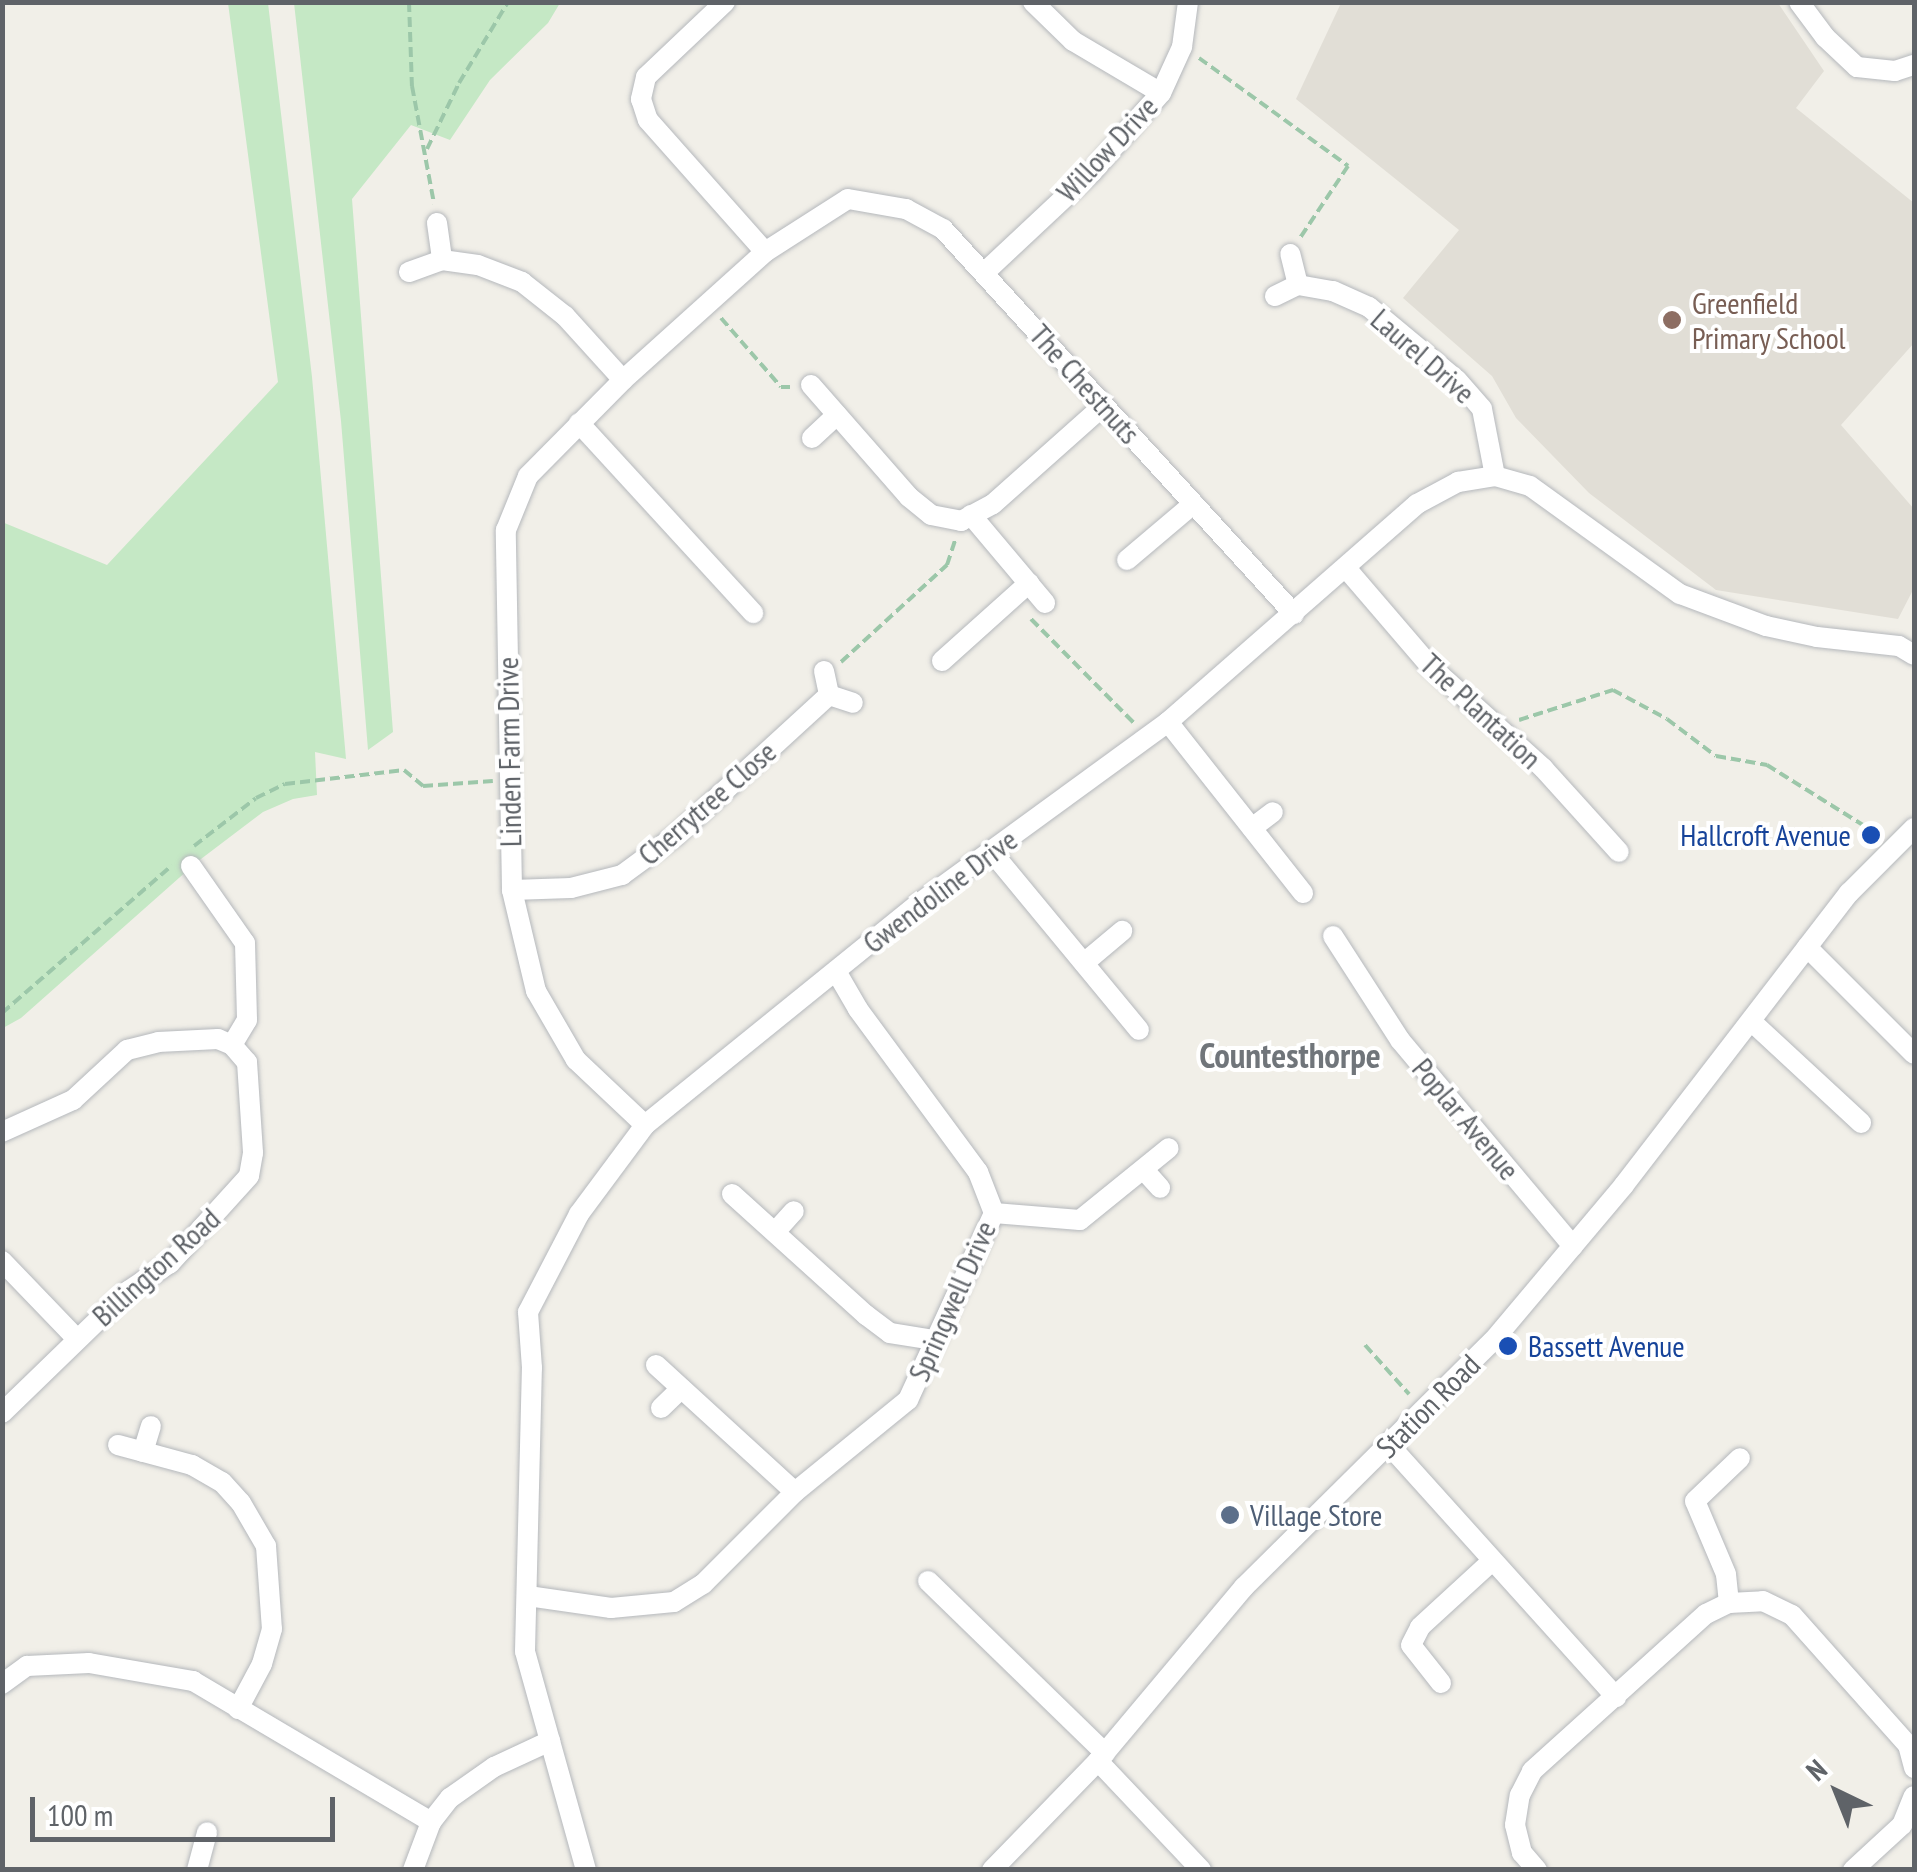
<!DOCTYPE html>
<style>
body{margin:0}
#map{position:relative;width:1917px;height:1872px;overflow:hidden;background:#f1efe8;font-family:"PT Sans Narrow",sans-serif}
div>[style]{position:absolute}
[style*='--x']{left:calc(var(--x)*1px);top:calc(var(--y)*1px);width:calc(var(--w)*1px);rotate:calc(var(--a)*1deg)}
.education>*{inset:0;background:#e1ded6}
.green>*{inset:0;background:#c5e8c5}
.path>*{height:4px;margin-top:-2px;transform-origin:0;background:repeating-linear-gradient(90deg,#9cc7a9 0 10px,transparent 0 15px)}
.roads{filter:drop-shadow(0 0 2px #b5b8bc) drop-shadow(0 0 2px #b5b8bc)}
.minor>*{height:20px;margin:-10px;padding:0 10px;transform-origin:10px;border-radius:10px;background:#fff}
.dots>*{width:28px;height:28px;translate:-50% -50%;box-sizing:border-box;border:5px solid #fff;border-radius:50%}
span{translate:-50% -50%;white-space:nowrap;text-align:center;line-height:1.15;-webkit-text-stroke:8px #fff;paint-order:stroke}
.street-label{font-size:30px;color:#5f6368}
.education-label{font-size:30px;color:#785e54}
.left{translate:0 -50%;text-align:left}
.transit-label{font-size:30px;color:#164399}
.right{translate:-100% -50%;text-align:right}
.service-label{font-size:30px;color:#4e5e75}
.quarter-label{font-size:35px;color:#70757a;font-weight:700}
.frame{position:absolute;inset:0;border:5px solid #5f6368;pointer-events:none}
.north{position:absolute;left:1787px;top:1742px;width:100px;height:100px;-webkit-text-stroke:8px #fff;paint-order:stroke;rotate:317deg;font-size:28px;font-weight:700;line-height:40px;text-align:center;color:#5f6368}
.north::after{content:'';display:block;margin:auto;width:35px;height:45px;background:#5f6368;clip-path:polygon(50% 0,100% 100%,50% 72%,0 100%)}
.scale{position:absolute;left:30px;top:1797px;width:305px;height:45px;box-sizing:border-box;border:5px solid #5f6368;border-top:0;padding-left:12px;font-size:30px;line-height:35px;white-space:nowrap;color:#5f6368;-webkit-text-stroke:8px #fff;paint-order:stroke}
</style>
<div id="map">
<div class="education">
<div style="clip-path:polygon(1341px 3px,1778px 3px,1824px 71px,1796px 108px,1914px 203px,1914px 343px,1841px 425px,1914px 509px,1914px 588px,1898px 619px,1716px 590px,1589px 493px,1516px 418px,1492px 376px,1403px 298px,1459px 230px,1296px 99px)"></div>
</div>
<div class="green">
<div style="clip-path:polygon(228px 3px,268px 3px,312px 377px,346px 759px,315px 752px,317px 795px,293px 799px,263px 812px,197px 862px,21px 1018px,3px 1028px,2px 522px,107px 565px,278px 382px)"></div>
<div style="clip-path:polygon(294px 3px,560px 3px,548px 23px,490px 80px,450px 140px,411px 125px,352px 199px,393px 732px,368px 750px,341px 421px)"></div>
</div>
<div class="path">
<div style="--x:409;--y:2;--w:84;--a:88"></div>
<div style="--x:412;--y:86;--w:120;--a:79.4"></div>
<div style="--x:1199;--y:58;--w:184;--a:35.9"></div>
<div style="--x:1348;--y:166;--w:87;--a:123.7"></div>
<div style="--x:427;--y:149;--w:73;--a:-64.1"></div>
<div style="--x:459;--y:83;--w:95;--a:-58.8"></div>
<div style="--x:721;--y:318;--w:91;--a:49"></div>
<div style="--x:781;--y:387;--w:9;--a:0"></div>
<div style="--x:1031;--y:619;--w:146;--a:45.3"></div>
<div style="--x:841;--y:662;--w:144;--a:-42.5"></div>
<div style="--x:947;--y:565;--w:26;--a:-72"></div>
<div style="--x:1519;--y:720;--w:99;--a:-17.7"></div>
<div style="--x:1613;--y:690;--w:61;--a:28.2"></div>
<div style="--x:1667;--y:719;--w:61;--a:37.1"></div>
<div style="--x:1716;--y:756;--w:52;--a:10"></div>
<div style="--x:1767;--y:765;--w:132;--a:32"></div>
<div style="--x:194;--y:846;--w:78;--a:-37.7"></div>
<div style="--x:256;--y:798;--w:32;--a:-26"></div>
<div style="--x:285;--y:784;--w:120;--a:-6.7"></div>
<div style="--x:404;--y:770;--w:25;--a:40"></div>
<div style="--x:423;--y:786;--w:70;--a:-4.1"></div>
<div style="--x:2;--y:1013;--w:225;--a:-41"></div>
<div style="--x:1365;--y:1345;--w:66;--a:48.1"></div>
</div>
<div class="roads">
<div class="minor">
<div style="--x:725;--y:2;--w:109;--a:136.5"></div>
<div style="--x:646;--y:77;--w:23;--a:103"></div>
<div style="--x:641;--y:99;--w:22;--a:72"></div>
<div style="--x:648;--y:120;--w:176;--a:48.4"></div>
<div style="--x:1033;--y:2;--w:56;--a:44.3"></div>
<div style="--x:1073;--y:41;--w:102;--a:30.6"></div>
<div style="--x:1799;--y:2;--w:44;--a:53.4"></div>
<div style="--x:1825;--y:37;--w:44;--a:43.2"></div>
<div style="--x:1857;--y:67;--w:38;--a:6"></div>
<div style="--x:1895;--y:71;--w:20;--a:-18"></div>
<div style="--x:437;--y:223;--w:37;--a:82"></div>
<div style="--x:409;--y:272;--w:35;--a:-20"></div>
<div style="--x:442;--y:260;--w:36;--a:8"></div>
<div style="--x:478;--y:265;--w:47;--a:21.1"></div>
<div style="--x:522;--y:282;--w:55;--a:38.3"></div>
<div style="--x:565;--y:316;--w:86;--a:47.8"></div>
<div style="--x:985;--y:272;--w:146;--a:-43.1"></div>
<div style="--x:1092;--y:172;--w:105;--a:-48.9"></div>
<div style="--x:1161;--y:93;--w:51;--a:-65.5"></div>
<div style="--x:1182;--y:47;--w:45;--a:-82.4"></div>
<div style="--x:1298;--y:285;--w:36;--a:10"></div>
<div style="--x:1333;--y:291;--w:39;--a:24"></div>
<div style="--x:1369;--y:307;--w:114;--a:39.7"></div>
<div style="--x:1457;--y:380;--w:38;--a:49"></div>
<div style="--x:1482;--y:409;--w:68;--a:79"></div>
<div style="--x:1275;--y:296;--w:25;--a:-26"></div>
<div style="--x:1298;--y:285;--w:32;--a:-104"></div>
<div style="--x:811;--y:385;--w:149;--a:48.8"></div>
<div style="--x:909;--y:497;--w:28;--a:39"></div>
<div style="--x:931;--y:515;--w:31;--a:11"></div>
<div style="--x:961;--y:521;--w:36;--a:-28"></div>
<div style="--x:993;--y:504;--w:147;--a:-41.7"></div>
<div style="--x:579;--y:423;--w:258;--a:47.5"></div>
<div style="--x:812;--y:438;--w:34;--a:-43"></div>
<div style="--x:971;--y:515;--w:115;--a:49.9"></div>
<div style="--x:1127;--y:560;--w:87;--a:-40.3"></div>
<div style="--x:1346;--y:568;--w:128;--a:49.4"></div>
<div style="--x:1429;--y:665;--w:154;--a:42.1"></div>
<div style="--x:1543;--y:768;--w:113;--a:47.9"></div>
<div style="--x:942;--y:661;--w:117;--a:-41.9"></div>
<div style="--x:824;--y:671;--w:25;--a:78"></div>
<div style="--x:829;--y:695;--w:25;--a:18"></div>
<div style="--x:1168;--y:722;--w:218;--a:51.7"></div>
<div style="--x:1252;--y:828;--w:26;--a:-37"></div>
<div style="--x:991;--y:851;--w:232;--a:50.4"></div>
<div style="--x:191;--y:866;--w:94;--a:55"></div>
<div style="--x:245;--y:943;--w:77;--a:88.5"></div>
<div style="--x:247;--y:1020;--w:29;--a:121"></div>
<div style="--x:512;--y:890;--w:59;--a:-1.9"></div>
<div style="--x:571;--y:888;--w:53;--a:-14.3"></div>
<div style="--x:622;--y:875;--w:66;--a:-36.3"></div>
<div style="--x:675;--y:836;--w:209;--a:-42.5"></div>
<div style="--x:1333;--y:936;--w:124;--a:57.2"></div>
<div style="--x:1400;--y:1040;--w:269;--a:50"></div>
<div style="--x:1807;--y:947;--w:151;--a:45"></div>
<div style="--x:1084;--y:963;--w:50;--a:-40.1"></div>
<div style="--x:1751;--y:1021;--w:150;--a:42.8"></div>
<div style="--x:645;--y:1125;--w:95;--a:-136.7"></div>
<div style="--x:576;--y:1060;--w:80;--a:-120.1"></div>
<div style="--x:536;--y:991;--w:104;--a:-103.4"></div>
<div style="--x:512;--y:890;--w:360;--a:-91"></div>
<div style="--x:506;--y:530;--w:58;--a:-67.8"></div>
<div style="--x:528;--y:476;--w:135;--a:-45.3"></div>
<div style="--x:623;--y:380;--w:191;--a:-42"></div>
<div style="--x:765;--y:252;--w:98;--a:-32.6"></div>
<div style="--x:848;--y:199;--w:59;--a:9.8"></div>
<div style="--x:906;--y:209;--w:42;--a:28.4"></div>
<div style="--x:943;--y:229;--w:521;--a:47.64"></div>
<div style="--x:2;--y:1132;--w:78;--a:-24.3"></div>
<div style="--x:73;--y:1100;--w:74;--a:-42.8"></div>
<div style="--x:127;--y:1050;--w:32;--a:-14"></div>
<div style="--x:158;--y:1042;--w:60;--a:-2.9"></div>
<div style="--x:218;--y:1039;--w:15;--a:23"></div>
<div style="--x:232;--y:1045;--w:23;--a:49"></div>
<div style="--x:247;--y:1062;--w:91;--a:86.2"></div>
<div style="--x:253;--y:1153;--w:23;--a:100"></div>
<div style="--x:249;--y:1176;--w:118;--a:132.2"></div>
<div style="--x:170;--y:1263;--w:50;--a:146.3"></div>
<div style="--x:128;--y:1291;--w:175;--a:135.9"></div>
<div style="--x:1144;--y:1170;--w:24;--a:48"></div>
<div style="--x:732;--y:1194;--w:181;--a:42.1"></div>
<div style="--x:866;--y:1315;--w:30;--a:37"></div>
<div style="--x:890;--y:1333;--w:45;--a:9"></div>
<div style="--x:994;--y:1213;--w:86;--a:4.7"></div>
<div style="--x:1080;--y:1220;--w:114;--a:-39"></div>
<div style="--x:775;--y:1232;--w:28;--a:-48"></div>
<div style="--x:2;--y:1261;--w:108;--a:46.1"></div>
<div style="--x:656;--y:1365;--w:188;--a:42.4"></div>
<div style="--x:661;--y:1408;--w:28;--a:-44"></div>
<div style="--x:118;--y:1445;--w:77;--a:15.1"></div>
<div style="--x:192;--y:1465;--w:34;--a:30"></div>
<div style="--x:222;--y:1482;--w:28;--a:48"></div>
<div style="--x:241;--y:1503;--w:50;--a:59.8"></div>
<div style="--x:266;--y:1546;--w:83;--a:85.9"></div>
<div style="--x:272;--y:1629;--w:36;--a:106"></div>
<div style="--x:262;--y:1664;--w:51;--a:118.1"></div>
<div style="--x:1390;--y:1446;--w:338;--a:48"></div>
<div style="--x:143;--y:1452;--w:27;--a:-73"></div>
<div style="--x:928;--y:1581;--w:247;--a:44.2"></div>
<div style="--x:528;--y:1596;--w:84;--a:8.2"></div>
<div style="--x:611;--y:1608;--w:63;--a:-5.4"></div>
<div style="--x:674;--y:1602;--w:34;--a:-32"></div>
<div style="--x:703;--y:1584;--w:130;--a:-45"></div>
<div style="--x:795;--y:1492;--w:146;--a:-39.2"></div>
<div style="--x:908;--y:1400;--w:206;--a:-65.3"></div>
<div style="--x:994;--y:1213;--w:44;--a:-111.3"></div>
<div style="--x:978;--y:1172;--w:202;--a:-126.4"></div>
<div style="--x:858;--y:1009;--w:44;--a:-120.1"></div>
<div style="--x:1729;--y:1603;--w:29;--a:-96"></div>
<div style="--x:1726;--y:1574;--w:79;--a:-113"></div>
<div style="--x:1695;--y:1501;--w:62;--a:-43.7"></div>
<div style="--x:1441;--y:1683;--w:48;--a:-128.3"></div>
<div style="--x:1411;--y:1645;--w:20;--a:-63"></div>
<div style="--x:1420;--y:1627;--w:96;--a:-42.5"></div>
<div style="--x:2;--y:1684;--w:31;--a:-36"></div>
<div style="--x:27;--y:1666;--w:62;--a:-2.8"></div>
<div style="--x:89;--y:1663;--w:106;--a:9.8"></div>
<div style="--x:193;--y:1681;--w:277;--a:30.6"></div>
<div style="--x:1098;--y:1761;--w:150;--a:46.6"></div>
<div style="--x:197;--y:1870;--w:39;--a:-75"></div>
<div style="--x:413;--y:1870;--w:51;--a:-69.4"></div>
<div style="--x:431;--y:1822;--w:31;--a:-52"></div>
<div style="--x:450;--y:1798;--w:54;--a:-35.2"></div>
<div style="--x:494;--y:1767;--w:62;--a:-24.9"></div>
<div style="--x:586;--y:1870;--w:227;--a:-105.6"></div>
<div style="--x:525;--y:1651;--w:283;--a:-88.6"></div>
<div style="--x:532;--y:1368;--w:56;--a:-94.1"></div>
<div style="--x:528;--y:1312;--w:110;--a:-62.5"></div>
<div style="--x:579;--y:1214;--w:111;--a:-53.4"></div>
<div style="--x:645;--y:1125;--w:350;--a:-39"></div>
<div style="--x:917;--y:905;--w:311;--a:-36.1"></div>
<div style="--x:1168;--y:722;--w:331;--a:-41.2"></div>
<div style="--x:1417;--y:504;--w:47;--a:-28.2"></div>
<div style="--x:1458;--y:482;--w:37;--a:-9"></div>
<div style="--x:1495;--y:476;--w:36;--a:16"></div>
<div style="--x:1530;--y:486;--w:185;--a:35.8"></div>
<div style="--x:1680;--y:594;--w:92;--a:20.4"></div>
<div style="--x:1766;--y:626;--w:52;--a:12.2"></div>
<div style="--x:1817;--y:637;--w:82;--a:6.3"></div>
<div style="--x:1899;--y:646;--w:17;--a:31"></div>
<div style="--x:992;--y:1870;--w:152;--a:-45.8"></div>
<div style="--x:1098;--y:1761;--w:227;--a:-50"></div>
<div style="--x:1244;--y:1587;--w:349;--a:-44.7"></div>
<div style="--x:1492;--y:1342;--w:205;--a:-49.9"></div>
<div style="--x:1624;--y:1185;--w:369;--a:-52.4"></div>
<div style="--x:1849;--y:893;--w:92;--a:-45"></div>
<div style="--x:1537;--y:1870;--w:23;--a:-131"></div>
<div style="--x:1522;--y:1853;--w:29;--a:-104"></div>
<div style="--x:1515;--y:1825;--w:30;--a:-81"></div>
<div style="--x:1520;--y:1795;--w:27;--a:-63"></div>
<div style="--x:1532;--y:1771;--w:234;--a:-42.1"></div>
<div style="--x:1706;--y:1614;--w:25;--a:-26"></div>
<div style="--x:1729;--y:1603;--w:34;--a:-3"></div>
<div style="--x:1763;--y:1601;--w:32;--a:26"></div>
<div style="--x:1792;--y:1615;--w:174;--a:48.3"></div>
<div style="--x:1908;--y:1745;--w:24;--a:75"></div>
<div style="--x:1853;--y:1870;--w:67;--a:-42.6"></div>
<div style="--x:1902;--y:1825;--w:31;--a:-68"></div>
</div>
</div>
<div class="dots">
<div style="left:1672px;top:320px;background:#8d6e63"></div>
<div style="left:1871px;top:835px;background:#1a4fb4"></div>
<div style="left:1508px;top:1346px;background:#1a4fb4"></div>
<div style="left:1230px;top:1515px;background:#5c6f8a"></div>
</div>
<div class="street-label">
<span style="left:1107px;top:149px;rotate:-47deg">Willow Drive</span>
<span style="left:1423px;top:356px;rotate:41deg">Laurel Drive</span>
<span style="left:1085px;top:384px;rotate:48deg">The Chestnuts</span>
<span style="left:1481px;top:711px;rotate:43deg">The Plantation</span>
<span style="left:509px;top:752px;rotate:-91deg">Linden Farm Drive</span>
<span style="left:707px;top:803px;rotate:-41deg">Cherrytree Close</span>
<span style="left:940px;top:891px;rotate:-37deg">Gwendoline Drive</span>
<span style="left:1466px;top:1119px;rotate:50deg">Poplar Avenue</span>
<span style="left:156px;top:1267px;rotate:-42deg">Billington Road</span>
<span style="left:952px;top:1301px;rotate:-66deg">Springwell Drive</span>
<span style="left:1428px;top:1406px;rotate:-45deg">Station Road</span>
</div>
<div class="education-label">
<span class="left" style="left:1692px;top:320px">Greenfield<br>Primary School</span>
</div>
<div class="transit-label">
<span class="right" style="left:1851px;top:835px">Hallcroft Avenue</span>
<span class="left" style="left:1528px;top:1346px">Bassett Avenue</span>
</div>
<div class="service-label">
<span class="left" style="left:1250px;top:1515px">Village Store</span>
</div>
<div class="quarter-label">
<span style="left:1290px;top:1055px">Countesthorpe</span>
</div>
<div class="frame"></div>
<div class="north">N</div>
<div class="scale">100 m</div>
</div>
